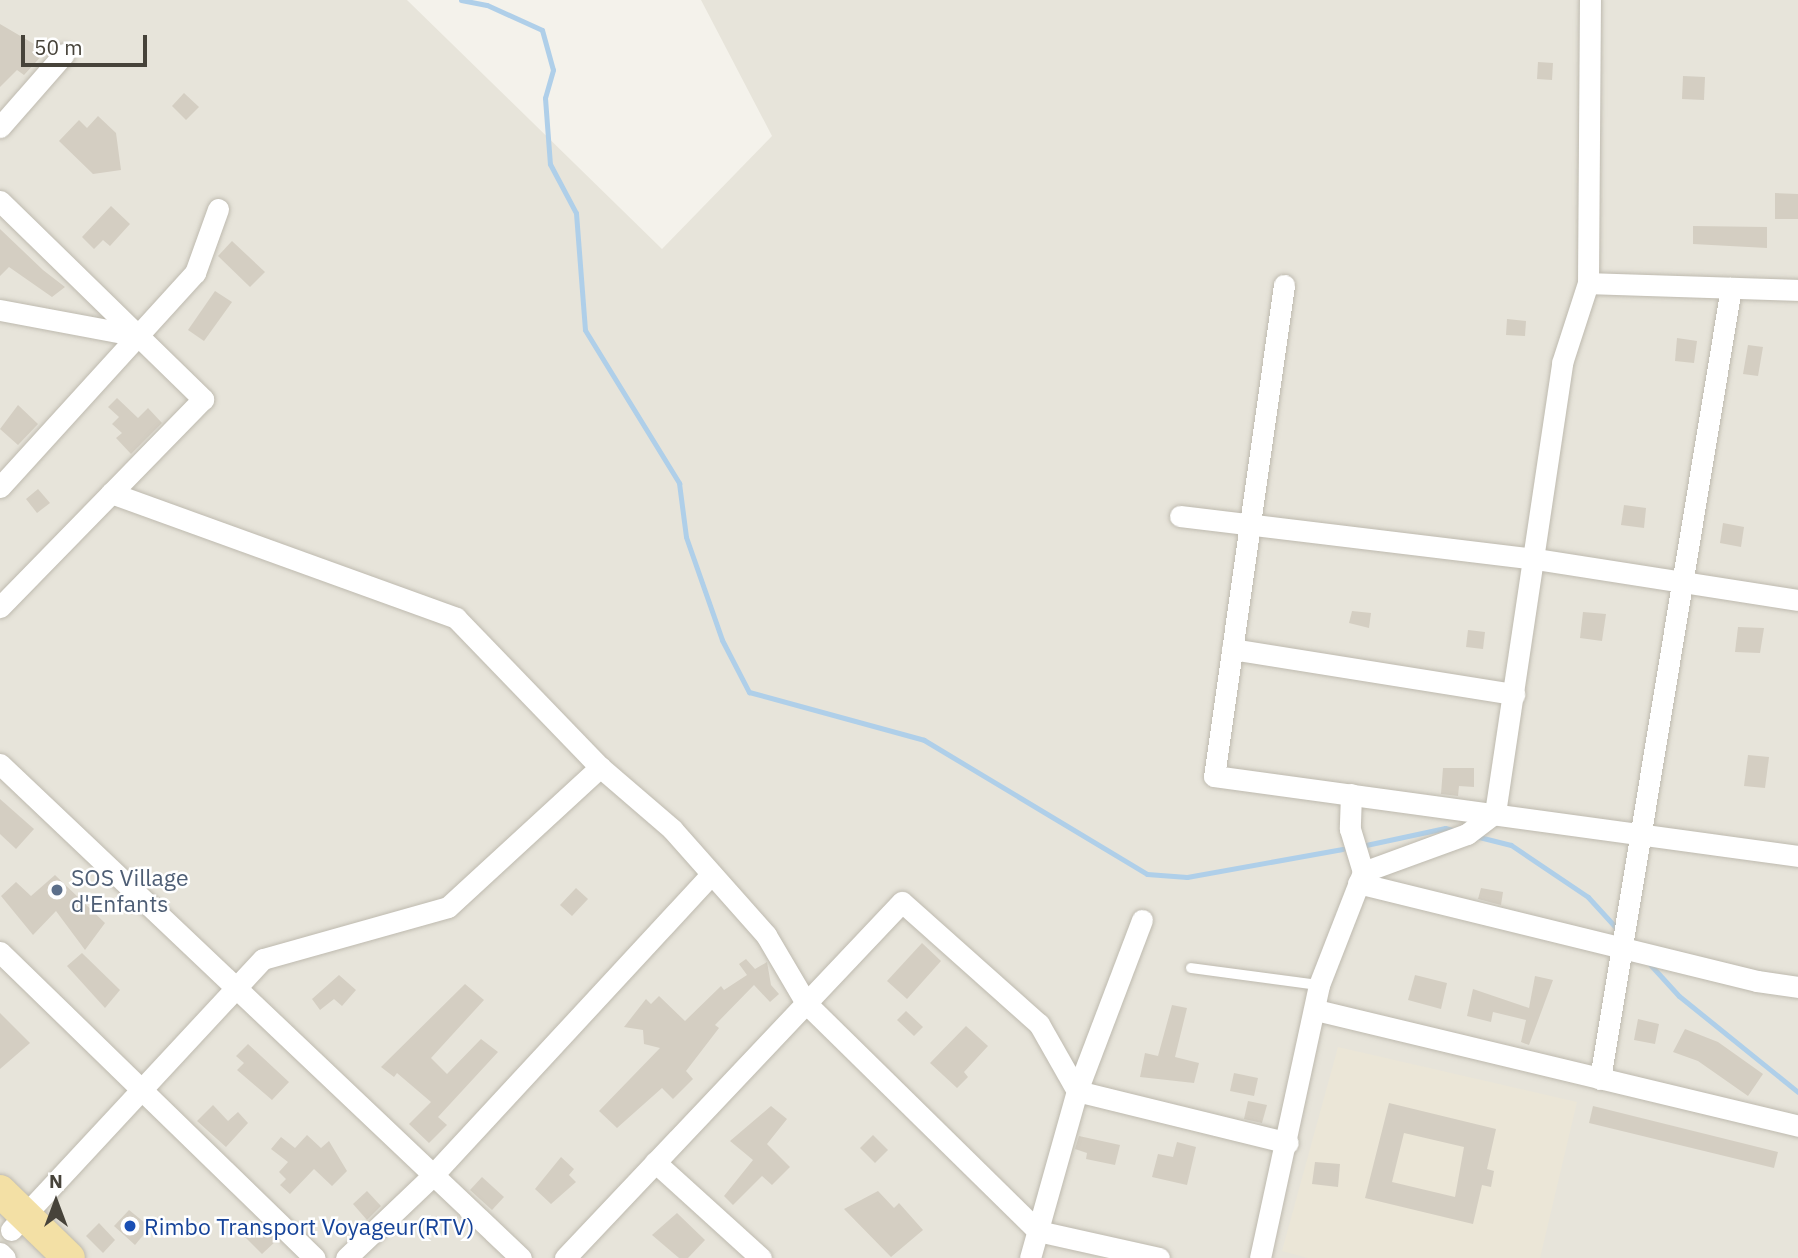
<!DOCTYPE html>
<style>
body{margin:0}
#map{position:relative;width:1798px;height:1258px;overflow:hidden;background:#f4f2eb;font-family:"IBM Plex Sans",sans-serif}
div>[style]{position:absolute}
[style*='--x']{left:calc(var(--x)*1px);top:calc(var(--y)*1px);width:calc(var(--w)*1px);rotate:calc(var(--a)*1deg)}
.residential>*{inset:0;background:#e7e4da}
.education>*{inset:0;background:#ebe6d7}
.stream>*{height:5px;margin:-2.5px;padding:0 2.5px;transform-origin:2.5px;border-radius:2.5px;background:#afcfe9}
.building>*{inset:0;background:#d4cec2}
.roads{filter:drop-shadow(0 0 2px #bebaaf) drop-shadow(0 0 2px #bebaaf)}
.service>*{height:10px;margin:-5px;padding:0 5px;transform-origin:5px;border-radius:5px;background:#fff}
.minor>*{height:21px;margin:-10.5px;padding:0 10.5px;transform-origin:10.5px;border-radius:10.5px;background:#fff}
.primary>*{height:32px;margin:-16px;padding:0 16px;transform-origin:16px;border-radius:16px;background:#f3e0a5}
.dots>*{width:19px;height:19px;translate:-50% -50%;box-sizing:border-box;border:4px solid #fff;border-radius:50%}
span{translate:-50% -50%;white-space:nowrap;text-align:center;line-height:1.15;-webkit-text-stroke:5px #fff;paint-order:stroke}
.service-label{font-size:23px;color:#4e5e75}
.left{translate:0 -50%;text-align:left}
.transit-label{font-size:23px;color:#164399}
.north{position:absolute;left:21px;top:1167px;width:70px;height:70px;-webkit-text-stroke:5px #fff;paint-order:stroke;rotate:0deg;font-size:19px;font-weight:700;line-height:28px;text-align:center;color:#47433a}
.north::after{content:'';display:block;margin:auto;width:24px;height:32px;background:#47433a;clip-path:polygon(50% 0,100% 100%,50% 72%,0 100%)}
.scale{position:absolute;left:21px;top:35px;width:126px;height:32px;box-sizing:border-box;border:4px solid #47433a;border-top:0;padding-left:9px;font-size:21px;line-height:24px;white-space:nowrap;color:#47433a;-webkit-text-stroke:5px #fff;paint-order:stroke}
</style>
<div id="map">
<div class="residential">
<div style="clip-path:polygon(0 0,407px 0,662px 249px,772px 136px,701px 0,1798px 0,1798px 1258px,0 1258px)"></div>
</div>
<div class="education">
<div style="clip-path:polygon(1338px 1047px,1577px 1102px,1540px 1258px,1308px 1258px,1282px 1251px)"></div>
</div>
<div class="stream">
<div style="--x:461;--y:0;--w:26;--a:11"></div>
<div style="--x:487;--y:5;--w:60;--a:24.4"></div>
<div style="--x:542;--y:30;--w:41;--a:74.6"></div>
<div style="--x:553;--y:70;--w:29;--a:106"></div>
<div style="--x:545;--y:98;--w:66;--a:85.7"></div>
<div style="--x:550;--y:164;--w:55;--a:62"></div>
<div style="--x:576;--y:213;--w:117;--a:85.6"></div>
<div style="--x:585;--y:330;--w:180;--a:58.4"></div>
<div style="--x:679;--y:483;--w:54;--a:82.6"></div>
<div style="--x:686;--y:537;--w:109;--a:70.7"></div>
<div style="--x:722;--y:640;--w:59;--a:62.6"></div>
<div style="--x:749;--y:692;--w:181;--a:15.3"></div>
<div style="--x:924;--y:740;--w:260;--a:31"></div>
<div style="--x:1147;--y:874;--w:40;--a:4.3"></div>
<div style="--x:1187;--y:877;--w:158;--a:-10.2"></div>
<div style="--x:1475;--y:836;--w:37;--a:14"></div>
<div style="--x:1511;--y:845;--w:93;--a:34"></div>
<div style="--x:1588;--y:897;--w:46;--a:47.6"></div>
<div style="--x:1366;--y:845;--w:81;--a:-12.1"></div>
<div style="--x:1445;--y:828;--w:11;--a:15"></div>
<div style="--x:1647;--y:961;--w:47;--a:47.6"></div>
<div style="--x:1679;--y:996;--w:153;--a:38.9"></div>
</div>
<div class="building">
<div style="clip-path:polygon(0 24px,46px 51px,24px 75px,17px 70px,0 87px)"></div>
<div style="clip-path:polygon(1538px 62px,1553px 63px,1552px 80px,1537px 79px)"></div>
<div style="clip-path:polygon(1683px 76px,1705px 77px,1704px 100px,1682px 99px)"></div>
<div style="clip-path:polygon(184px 93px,199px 107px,186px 120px,172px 106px)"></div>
<div style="clip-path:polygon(98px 116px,116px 133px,121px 170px,93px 174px,59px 141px,79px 120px,87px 128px)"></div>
<div style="clip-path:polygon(1775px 193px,1798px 194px,1798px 219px,1775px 219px)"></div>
<div style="clip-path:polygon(111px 206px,130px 224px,110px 246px,103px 240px,94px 249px,82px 237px)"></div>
<div style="clip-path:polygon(1693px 226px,1767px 227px,1767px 248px,1693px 244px)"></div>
<div style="clip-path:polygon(0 229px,43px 270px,65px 287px,52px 297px,9px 267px,0 276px)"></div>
<div style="clip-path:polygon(232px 241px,265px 272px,250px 287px,218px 256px)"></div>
<div style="clip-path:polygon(215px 291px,232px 302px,204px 341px,188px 330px)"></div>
<div style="clip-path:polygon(1507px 319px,1526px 321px,1525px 336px,1506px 335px)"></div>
<div style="clip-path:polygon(1677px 338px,1697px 341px,1694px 363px,1675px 361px)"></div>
<div style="clip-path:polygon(1748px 345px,1763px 347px,1758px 376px,1743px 374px)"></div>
<div style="clip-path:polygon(117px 398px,138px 418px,148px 408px,162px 423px,131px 454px,116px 438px,122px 433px,112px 424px,119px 417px,108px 407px)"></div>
<div style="clip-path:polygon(18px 405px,38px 424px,18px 445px,0 429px)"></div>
<div style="clip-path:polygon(38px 489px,50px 503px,37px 513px,26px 499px)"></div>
<div style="clip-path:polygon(1624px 505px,1646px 508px,1644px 528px,1621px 525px)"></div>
<div style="clip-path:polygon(1723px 523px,1744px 527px,1741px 547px,1720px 543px)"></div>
<div style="clip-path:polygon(1352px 611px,1371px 613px,1369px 628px,1349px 623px)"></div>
<div style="clip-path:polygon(1583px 612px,1606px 614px,1602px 641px,1580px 638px)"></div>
<div style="clip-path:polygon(1738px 627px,1764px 628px,1760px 653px,1735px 652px)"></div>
<div style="clip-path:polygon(1468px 630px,1485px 632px,1483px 649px,1466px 647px)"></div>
<div style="clip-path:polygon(1748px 755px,1769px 757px,1765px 788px,1744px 786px)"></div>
<div style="clip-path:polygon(1443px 768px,1474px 768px,1474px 787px,1459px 786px,1458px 796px,1441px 794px)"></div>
<div style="clip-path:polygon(0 799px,34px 829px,16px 849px,0 834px)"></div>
<div style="clip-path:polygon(55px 875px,105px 923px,85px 950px,56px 911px,33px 935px,1px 896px,16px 882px,31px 896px)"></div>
<div style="clip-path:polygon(576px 888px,588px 899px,572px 916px,560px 905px)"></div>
<div style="clip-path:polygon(1481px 888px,1503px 892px,1501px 905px,1478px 899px)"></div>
<div style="clip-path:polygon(922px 943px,941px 961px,907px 999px,887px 981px)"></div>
<div style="clip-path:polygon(82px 953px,120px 990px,105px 1008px,67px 966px)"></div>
<div style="clip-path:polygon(746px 959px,755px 969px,767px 962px,771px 985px,779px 994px,770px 1002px,754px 985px,715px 1025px,719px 1028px,686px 1071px,693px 1079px,673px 1099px,662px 1088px,617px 1128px,599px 1111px,660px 1048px,644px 1044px,643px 1030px,624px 1027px,646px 999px,651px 1004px,659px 996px,685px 1021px,721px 986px,724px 990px,747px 975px,739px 964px)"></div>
<div style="clip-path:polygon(339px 975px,356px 990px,342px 1006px,334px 999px,320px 1010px,312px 999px)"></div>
<div style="clip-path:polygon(1415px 975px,1447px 983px,1441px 1009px,1408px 1000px)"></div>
<div style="clip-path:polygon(1535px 976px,1553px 980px,1529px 1045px,1521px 1042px,1526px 1020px,1493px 1012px,1491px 1022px,1467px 1016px,1473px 989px,1529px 1008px)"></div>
<div style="clip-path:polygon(465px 984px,484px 1000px,431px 1058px,447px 1074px,481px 1039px,498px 1052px,438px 1117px,447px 1125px,429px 1143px,409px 1124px,431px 1102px,397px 1073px,394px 1077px,381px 1067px)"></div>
<div style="clip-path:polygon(1172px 1005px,1187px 1008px,1175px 1057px,1199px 1063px,1194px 1083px,1140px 1077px,1145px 1053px,1158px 1056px)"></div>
<div style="clip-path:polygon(906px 1011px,923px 1027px,914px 1036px,897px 1020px)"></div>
<div style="clip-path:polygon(0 1013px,30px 1043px,0 1069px)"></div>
<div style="clip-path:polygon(1638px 1019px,1659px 1024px,1655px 1044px,1634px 1040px)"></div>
<div style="clip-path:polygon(966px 1026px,988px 1046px,964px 1072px,968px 1077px,957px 1088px,930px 1063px)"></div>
<div style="clip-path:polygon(1685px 1029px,1718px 1042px,1763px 1074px,1748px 1096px,1698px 1061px,1673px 1052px)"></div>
<div style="clip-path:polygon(248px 1044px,289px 1082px,272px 1100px,237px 1070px,244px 1063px,236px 1056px)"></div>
<div style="clip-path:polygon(1234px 1073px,1258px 1078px,1254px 1096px,1230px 1091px)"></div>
<div style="clip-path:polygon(1248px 1101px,1267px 1105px,1262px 1123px,1244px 1119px)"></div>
<div style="clip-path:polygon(evenodd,1389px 1103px,1496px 1129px,1487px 1169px,1494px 1171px,1491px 1187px,1482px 1185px,1473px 1224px,1365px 1198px,1389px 1103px,1404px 1133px,1464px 1147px,1455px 1197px,1392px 1182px,1404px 1133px)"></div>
<div style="clip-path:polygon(213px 1105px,228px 1121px,238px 1112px,248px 1123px,226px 1147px,197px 1121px)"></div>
<div style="clip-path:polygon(771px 1106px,787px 1119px,767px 1144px,790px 1167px,772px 1185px,762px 1176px,733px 1205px,724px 1196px,753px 1160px,730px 1141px)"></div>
<div style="clip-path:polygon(1593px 1106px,1778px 1152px,1774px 1168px,1589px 1123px)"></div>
<div style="clip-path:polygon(307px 1135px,321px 1148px,329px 1141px,347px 1171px,332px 1186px,314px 1169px,290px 1194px,280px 1185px,286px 1179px,279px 1172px,288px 1162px,271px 1149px,281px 1137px,295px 1148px)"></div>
<div style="clip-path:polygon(873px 1135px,888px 1150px,875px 1163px,860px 1148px)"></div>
<div style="clip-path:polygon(1079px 1136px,1120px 1145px,1115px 1165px,1086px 1159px,1087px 1153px,1075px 1149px)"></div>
<div style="clip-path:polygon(1177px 1142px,1196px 1147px,1187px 1185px,1152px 1177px,1158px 1154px,1173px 1157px)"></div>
<div style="clip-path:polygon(561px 1157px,574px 1169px,569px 1175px,576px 1182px,551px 1204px,535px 1189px)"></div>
<div style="clip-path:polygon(1315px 1162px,1340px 1164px,1338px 1187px,1312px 1184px)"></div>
<div style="clip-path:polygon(482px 1177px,504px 1197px,492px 1210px,470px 1190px)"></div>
<div style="clip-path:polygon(367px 1191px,381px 1206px,367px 1220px,353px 1204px)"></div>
<div style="clip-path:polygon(878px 1191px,894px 1208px,899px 1203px,923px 1230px,891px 1257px,844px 1209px)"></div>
<div style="clip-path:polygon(129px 1210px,150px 1227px,135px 1245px,114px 1226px)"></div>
<div style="clip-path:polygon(677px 1213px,705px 1240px,688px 1258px,679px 1258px,652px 1235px)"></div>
<div style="clip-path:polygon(259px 1222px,277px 1240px,262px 1254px,244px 1236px)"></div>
<div style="clip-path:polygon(99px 1223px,115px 1240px,103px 1253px,86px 1236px)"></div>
</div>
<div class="roads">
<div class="service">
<div style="--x:1191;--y:968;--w:129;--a:7.6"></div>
</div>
<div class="minor">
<div style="--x:0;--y:127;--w:97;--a:-48.8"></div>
<div style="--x:0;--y:201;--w:284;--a:44.3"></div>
<div style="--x:203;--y:399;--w:291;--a:134.3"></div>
<div style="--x:1588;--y:283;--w:210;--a:1.9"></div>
<div style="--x:1284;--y:285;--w:496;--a:98.1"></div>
<div style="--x:1214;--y:776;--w:589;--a:7.8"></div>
<div style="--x:0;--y:310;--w:141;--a:10.6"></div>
<div style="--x:0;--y:487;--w:290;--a:-47.7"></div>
<div style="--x:195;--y:273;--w:68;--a:-70.2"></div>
<div style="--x:111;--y:493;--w:367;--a:19.9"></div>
<div style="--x:456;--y:618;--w:207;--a:46"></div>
<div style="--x:600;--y:767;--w:95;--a:40.7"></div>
<div style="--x:672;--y:829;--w:142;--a:48.4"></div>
<div style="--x:766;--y:935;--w:79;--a:59.5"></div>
<div style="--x:806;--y:1003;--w:325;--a:44.5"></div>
<div style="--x:1038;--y:1231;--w:124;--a:12.6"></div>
<div style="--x:1180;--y:516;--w:359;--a:6.9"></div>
<div style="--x:1536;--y:559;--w:265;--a:8.9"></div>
<div style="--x:1232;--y:649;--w:286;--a:9.1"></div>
<div style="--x:0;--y:764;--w:718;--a:43.48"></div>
<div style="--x:1351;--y:794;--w:35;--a:92"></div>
<div style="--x:1350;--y:829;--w:45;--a:73.2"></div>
<div style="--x:1358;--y:883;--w:411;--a:13.8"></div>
<div style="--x:1757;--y:981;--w:41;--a:8.3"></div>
<div style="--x:0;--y:952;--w:439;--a:44.2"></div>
<div style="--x:1316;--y:1010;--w:496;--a:13.5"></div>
<div style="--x:1600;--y:1079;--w:802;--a:-80.6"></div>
<div style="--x:655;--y:1162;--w:143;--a:42.2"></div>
<div style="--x:11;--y:1230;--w:370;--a:-47.1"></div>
<div style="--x:263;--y:959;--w:192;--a:-15.7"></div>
<div style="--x:448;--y:907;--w:207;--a:-42.6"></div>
<div style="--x:0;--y:1253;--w:7;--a:45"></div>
<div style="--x:346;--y:1258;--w:117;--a:-43.6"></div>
<div style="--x:431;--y:1177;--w:413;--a:-47.2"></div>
<div style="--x:565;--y:1258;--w:490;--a:-46.6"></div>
<div style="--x:902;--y:902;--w:183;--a:41.7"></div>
<div style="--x:1039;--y:1024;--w:77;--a:60.4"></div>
<div style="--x:1077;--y:1091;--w:217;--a:13.8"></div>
<div style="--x:1030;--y:1258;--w:173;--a:-74.3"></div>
<div style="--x:1077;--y:1091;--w:183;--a:-69.2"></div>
<div style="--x:1260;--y:1258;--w:279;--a:-77.8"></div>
<div style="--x:1319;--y:985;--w:121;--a:-68.7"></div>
<div style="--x:1363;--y:872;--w:111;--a:-20.1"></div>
<div style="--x:1467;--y:834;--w:35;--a:-37"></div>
<div style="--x:1495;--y:813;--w:455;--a:-81.5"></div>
<div style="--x:1562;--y:363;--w:84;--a:-72"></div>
<div style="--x:1588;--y:283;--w:283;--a:-89.6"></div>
</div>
<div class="primary">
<div style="--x:0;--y:1191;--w:96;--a:44.2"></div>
</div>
</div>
<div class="dots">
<div style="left:57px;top:890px;background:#5c6f8a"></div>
<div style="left:130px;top:1226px;background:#1a4fb4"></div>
</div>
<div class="service-label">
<span class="left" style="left:71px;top:890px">SOS Village<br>d'Enfants</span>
</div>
<div class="transit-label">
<span class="left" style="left:144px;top:1226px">Rimbo Transport Voyageur(RTV)</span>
</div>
<div class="north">N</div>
<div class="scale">50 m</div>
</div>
